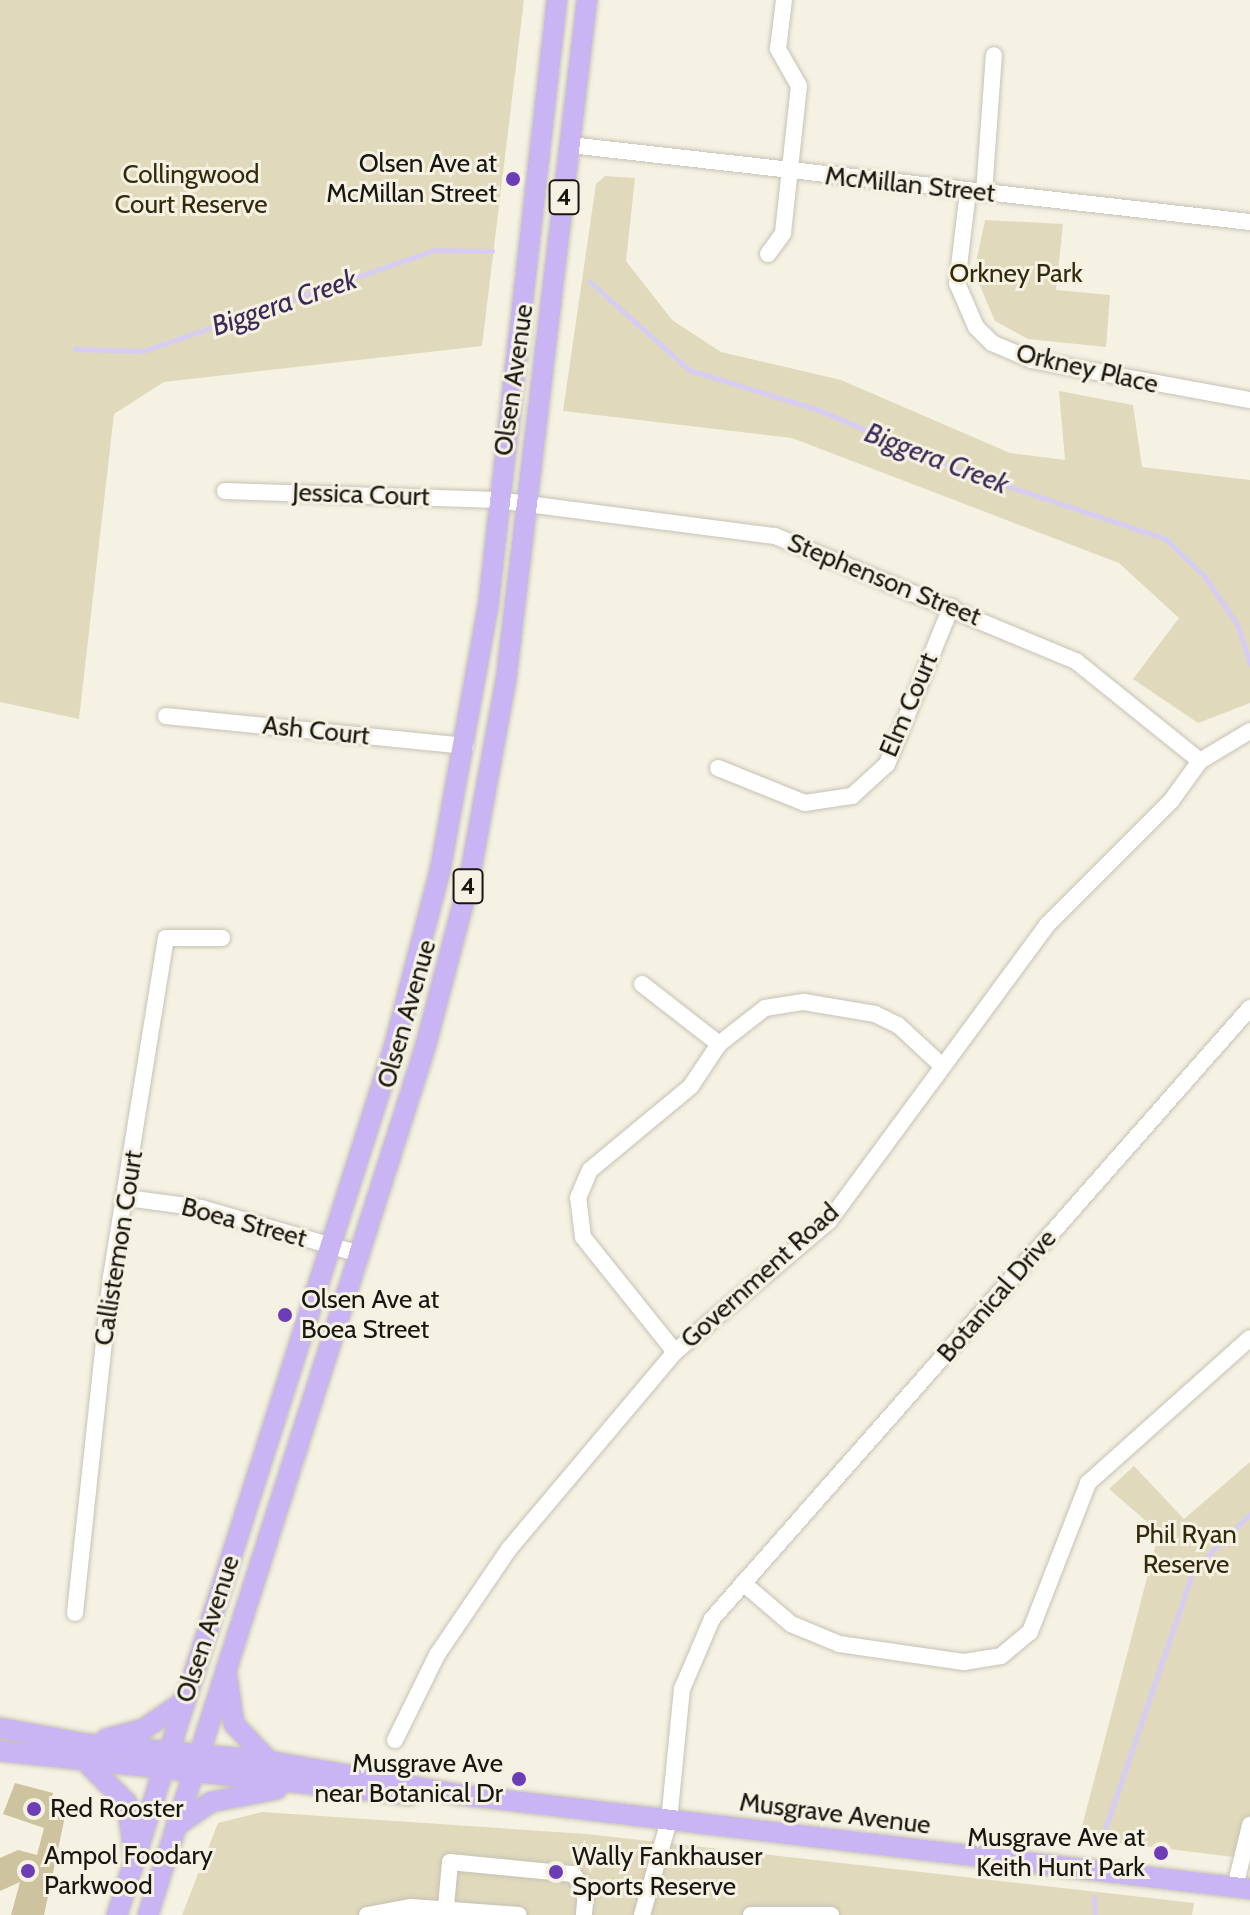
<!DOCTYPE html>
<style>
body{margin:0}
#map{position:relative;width:1250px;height:1915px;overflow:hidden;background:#f5f2e3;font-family:Cabin,sans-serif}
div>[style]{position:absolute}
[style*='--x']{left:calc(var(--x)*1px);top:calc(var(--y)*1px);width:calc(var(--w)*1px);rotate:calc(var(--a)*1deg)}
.green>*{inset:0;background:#e0d9bc}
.stream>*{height:5px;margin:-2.5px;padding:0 2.5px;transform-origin:2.5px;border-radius:2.5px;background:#d7cdf2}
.building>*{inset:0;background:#cdc39e}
.roads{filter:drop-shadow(0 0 2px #c6c2b5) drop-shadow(0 0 2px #c6c2b5)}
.minor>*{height:16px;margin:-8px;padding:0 8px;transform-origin:8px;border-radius:8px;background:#fff}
.major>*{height:20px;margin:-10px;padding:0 10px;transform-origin:10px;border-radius:10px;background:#c9b4f4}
.dots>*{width:22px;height:22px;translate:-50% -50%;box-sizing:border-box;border:4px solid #f5f2e3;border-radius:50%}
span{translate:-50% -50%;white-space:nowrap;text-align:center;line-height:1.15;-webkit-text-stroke:6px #f5f2e3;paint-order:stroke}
.shield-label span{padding:2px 6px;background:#f5f2e3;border:2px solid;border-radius:6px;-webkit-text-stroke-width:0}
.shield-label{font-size:24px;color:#181611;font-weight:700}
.poi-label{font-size:26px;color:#181611}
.right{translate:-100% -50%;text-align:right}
.left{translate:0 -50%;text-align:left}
.park-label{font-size:26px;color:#322a0a}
.street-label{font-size:26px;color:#181611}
.water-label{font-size:28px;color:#392957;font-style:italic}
</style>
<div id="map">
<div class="green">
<div style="clip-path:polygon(0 0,524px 0,482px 346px,164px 382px,114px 414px,79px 719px,0 702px)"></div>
<div style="clip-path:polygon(605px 176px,635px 178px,626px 261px,672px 320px,721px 352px,841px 380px,1010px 453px,1065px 460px,1059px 391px,1133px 405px,1142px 467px,1250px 480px,1250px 703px,1198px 723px,1133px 679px,1179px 618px,1119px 563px,792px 438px,563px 411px,596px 184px)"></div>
<div style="clip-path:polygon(985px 220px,1063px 224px,1056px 290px,1110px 295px,1106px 347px,1028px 339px,995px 321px,974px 272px)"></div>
<div style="clip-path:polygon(1250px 1462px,1250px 1859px,1079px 1838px,1159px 1532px,1109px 1489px,1134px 1466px,1184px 1519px)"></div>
<div style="clip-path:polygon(262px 1812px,587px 1834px,1194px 1903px,1192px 1915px,182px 1915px,218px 1823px)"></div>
</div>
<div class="stream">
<div style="--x:590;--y:282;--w:132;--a:41.6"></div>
<div style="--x:689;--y:370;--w:136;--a:17.1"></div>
<div style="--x:819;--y:410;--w:147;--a:23.2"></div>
<div style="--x:954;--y:468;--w:224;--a:18.5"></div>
<div style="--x:1166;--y:539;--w:54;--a:44.3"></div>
<div style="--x:1205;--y:577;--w:57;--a:55.8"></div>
<div style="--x:1237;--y:624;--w:42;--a:72"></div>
<div style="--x:75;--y:349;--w:68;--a:1.7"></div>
<div style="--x:143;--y:351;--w:309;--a:-19.1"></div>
<div style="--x:435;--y:250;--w:57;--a:1"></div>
<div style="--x:1102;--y:1838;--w:283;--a:-71.2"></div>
<div style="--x:1193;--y:1570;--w:80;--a:-44.5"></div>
<div style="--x:1094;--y:1897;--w:18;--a:87"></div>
</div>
<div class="building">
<div style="clip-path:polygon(15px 1783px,53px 1793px,50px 1803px,67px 1807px,44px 1915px,11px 1915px,20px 1882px,0 1891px,0 1858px,18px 1850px,37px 1855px,44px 1828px,3px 1814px)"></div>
</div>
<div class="roads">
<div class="minor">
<div style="--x:570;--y:145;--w:684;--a:6.46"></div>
<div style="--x:968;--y:191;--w:93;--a:96.8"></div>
<div style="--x:957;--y:283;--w:48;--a:66.6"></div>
<div style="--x:976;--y:327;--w:23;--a:45"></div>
<div style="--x:992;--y:343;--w:43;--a:23"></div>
<div style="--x:1032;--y:360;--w:222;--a:10.4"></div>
<div style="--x:984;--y:193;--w:138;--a:-85.9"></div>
<div style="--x:768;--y:254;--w:26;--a:-54"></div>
<div style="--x:783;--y:233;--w:148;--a:-83.8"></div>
<div style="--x:799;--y:86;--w:43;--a:-119.6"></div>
<div style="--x:778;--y:49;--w:49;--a:-83"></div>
<div style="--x:225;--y:491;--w:272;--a:1.9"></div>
<div style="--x:497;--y:500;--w:280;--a:7.4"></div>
<div style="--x:775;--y:536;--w:327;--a:22.6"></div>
<div style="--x:1077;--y:662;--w:158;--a:38.8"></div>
<div style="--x:166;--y:716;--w:301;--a:5.7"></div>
<div style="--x:718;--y:768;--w:94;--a:21.9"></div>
<div style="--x:805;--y:803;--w:48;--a:-8.5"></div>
<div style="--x:852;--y:796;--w:47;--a:-42.4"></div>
<div style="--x:887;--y:764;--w:170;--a:-67.8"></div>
<div style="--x:642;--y:984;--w:98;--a:37.9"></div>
<div style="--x:127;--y:1198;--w:75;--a:7.7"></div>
<div style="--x:201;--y:1208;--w:165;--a:16.2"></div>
<div style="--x:675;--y:1352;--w:147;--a:-128.7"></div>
<div style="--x:583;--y:1237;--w:39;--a:-97"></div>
<div style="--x:578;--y:1198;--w:30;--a:-67"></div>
<div style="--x:590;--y:1170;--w:131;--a:-39.7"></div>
<div style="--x:691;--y:1086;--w:50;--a:-56.3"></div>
<div style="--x:719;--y:1044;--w:58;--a:-38"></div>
<div style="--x:765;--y:1008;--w:39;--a:-9"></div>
<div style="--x:804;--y:1002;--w:72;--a:9.6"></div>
<div style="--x:875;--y:1014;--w:25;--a:26"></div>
<div style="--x:898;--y:1025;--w:59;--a:42.9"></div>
<div style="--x:743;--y:1583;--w:63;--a:40.5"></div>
<div style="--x:791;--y:1624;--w:52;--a:22.6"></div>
<div style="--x:839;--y:1644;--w:126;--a:8.2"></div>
<div style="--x:964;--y:1662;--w:37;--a:-9"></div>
<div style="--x:1001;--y:1656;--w:38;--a:-40"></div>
<div style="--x:1030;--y:1632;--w:160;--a:-68.7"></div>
<div style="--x:1088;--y:1483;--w:217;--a:-41.8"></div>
<div style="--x:75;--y:1613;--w:338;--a:-83.9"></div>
<div style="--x:111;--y:1277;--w:343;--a:-80.8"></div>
<div style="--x:166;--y:938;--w:56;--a:0"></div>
<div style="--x:395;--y:1740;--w:95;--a:-63.7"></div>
<div style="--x:437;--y:1655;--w:128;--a:-55.8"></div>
<div style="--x:509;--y:1549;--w:258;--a:-49.9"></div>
<div style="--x:675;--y:1352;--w:202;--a:-40.4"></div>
<div style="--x:829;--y:1221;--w:368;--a:-53.6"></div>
<div style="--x:1047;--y:925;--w:175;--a:-45"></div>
<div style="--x:1171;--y:801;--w:49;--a:-54.1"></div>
<div style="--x:1200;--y:761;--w:58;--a:-31"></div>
<div style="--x:1235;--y:1887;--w:64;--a:-76.4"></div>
<div style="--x:446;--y:1907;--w:45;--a:-84.9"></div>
<div style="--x:450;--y:1862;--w:124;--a:5.6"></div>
<div style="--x:573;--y:1874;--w:21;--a:53"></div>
<div style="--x:586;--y:1891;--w:24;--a:95"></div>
<div style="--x:367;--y:1915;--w:45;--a:-10.3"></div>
<div style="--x:411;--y:1907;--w:108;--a:4.2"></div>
<div style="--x:642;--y:1915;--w:98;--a:-74"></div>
<div style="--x:669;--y:1821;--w:133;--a:-84.4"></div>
<div style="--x:682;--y:1689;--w:76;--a:-66.8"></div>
<div style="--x:712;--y:1619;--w:814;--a:-48.64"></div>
<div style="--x:751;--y:1915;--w:80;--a:0"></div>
</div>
<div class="major">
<div style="--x:226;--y:1669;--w:56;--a:81.7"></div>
<div style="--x:234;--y:1724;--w:51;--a:46.6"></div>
<div style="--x:0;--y:1728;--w:88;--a:10.4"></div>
<div style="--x:87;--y:1744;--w:183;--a:5.3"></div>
<div style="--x:269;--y:1761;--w:196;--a:10"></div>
<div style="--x:462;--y:1795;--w:794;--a:6.8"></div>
<div style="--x:106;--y:1739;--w:39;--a:-15"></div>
<div style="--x:144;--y:1729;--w:49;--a:-35"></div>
<div style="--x:0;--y:1751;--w:412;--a:6.1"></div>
<div style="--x:90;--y:1766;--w:52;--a:45"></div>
<div style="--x:127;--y:1803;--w:50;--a:82"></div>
<div style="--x:176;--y:1826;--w:42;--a:-34.4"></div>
<div style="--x:211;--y:1802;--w:67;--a:-11.1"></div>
<div style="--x:117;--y:1915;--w:911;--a:-72.3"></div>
<div style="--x:394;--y:1047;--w:182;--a:-75.4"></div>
<div style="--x:440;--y:871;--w:267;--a:-79.7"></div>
<div style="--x:488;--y:608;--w:612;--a:-83.53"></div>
<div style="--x:148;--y:1915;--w:910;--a:-72.28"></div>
<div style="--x:425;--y:1048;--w:173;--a:-75.2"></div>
<div style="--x:469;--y:881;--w:204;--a:-79.6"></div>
<div style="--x:506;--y:680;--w:685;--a:-83.21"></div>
</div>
</div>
<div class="dots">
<div style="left:513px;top:179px;background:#6d3db5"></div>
<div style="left:285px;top:1315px;background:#6d3db5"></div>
<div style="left:519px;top:1779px;background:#6d3db5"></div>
<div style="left:34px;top:1809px;background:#6d3db5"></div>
<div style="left:1161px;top:1853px;background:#6d3db5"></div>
<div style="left:28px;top:1871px;background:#6d3db5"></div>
<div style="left:556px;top:1872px;background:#6d3db5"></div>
</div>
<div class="shield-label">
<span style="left:564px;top:197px">4</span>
<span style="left:468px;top:886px">4</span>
</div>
<div class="poi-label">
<span class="right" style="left:497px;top:179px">Olsen Ave at<br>McMillan Street</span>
<span class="left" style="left:301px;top:1315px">Olsen Ave at<br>Boea Street</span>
<span class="right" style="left:503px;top:1779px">Musgrave Ave<br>near Botanical Dr</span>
<span class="left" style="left:50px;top:1809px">Red Rooster</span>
<span class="right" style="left:1145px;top:1853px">Musgrave Ave at<br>Keith Hunt Park</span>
<span class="left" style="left:44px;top:1871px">Ampol Foodary<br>Parkwood</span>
<span class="left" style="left:572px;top:1872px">Wally Fankhauser<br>Sports Reserve</span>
</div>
<div class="park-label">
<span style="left:191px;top:190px">Collingwood<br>Court Reserve</span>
<span style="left:1016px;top:274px">Orkney Park</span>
<span style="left:1186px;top:1550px">Phil Ryan<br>Reserve</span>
</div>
<div class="street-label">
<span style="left:910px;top:185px;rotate:6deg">McMillan Street</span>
<span style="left:1087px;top:369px;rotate:13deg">Orkney Place</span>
<span style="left:514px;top:380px;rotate:-82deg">Olsen Avenue</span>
<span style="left:361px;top:495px;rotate:2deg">Jessica Court</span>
<span style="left:884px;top:580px;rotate:22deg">Stephenson Street</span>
<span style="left:909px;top:705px;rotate:-67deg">Elm Court</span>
<span style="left:316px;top:731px;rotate:6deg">Ash Court</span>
<span style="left:407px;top:1014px;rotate:-74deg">Olsen Avenue</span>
<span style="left:244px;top:1223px;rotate:15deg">Boea Street</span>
<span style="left:119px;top:1248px;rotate:-81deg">Callistemon Court</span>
<span style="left:760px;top:1276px;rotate:-42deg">Government Road</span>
<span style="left:997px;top:1296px;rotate:-49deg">Botanical Drive</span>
<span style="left:208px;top:1629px;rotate:-72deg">Olsen Avenue</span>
<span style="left:835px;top:1814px;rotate:7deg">Musgrave Avenue</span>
</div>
<div class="water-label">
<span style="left:284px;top:302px;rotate:-19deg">Biggera Creek</span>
<span style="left:937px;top:458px;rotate:21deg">Biggera Creek</span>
</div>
</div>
